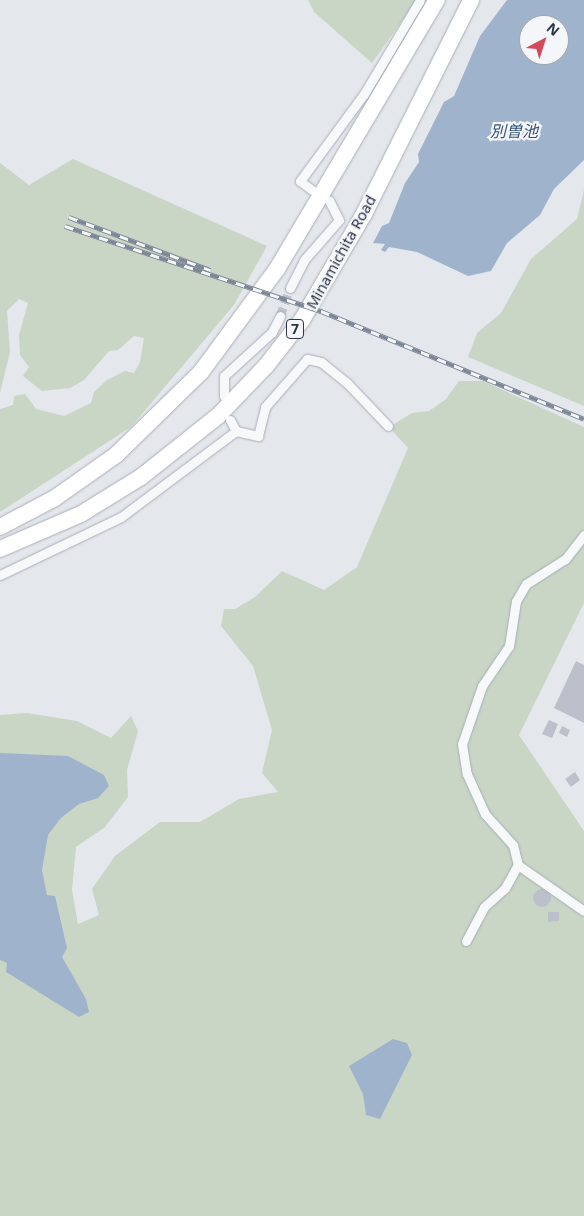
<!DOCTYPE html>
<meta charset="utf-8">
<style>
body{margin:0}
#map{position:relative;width:584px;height:1216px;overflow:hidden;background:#e4e7ec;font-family:"Noto Sans","Noto Sans JP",sans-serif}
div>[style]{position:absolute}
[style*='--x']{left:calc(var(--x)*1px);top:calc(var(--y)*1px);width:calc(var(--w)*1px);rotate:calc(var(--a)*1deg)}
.green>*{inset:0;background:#c9d6c5}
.water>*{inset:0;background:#9fb4cc}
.building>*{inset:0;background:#bbc0ca}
.round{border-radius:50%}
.street-tunnel>*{height:9px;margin-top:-4.5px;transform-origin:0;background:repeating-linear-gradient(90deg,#bfc3cb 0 9px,transparent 0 13.5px)}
.roads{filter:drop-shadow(0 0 1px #a9aeb7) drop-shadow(0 0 1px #a9aeb7)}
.street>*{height:9px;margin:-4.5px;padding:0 4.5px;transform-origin:4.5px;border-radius:4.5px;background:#f7f8fa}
.highway>*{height:16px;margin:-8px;padding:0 8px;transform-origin:8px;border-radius:8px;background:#fff}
.rail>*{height:5px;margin-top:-2.5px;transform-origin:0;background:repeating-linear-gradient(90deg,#f4f6f9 0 9px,#7d8696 0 18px);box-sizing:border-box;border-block:1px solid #7d8696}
span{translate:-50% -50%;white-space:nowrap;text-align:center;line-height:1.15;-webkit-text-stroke:4.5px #f4f6f9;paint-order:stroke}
.shield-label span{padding:1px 4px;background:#f4f6f9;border:1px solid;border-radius:4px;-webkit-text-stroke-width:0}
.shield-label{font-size:14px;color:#2b3445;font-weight:700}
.street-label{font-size:15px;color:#2b3445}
.water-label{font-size:16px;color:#34527a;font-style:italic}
.north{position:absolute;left:519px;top:15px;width:50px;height:50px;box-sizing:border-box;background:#f4f6f9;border:1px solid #a4a8b1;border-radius:50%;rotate:40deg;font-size:14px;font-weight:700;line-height:20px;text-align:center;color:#2b3445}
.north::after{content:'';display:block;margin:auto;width:18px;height:22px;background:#d1495b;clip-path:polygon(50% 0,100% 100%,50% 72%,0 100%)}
</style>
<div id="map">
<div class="green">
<div style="clip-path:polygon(308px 0,417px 0,372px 63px,314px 12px)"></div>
<div style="clip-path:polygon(73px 159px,267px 246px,234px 305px,131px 427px,0 512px,0 409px,13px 405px,14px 396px,25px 394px,36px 409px,64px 416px,91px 403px,94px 392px,107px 380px,125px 371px,134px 373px,140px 362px,144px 338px,134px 336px,118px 350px,109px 351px,84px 380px,70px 388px,42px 391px,23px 376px,29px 367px,20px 355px,19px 335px,28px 303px,19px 299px,7px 311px,10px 352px,0 393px,0 163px,29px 185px)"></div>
<div style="clip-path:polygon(584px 190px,584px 406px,468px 357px,477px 333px,501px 313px,531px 259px,577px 219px)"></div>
<div style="clip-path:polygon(459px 381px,483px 381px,584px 427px,584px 603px,519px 735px,584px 831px,584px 1216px,0 1216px,0 715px,27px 713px,77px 721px,111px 738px,131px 716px,138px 731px,127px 770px,128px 797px,105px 827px,76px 847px,72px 890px,78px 924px,99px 915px,92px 889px,115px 856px,160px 822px,200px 822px,239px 799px,278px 792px,262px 773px,272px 730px,253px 666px,221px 626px,224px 609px,235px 609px,255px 597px,282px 571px,324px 590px,357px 567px,408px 448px,389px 427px,412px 413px,429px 411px,446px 399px)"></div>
</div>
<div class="water">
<div style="clip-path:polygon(evenodd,507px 0,584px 0,584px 160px,554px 189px,540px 215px,507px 243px,491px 271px,468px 276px,417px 252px,389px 247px,385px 252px,381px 250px,385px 244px,373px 243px,382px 226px,389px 223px,405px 183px,419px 162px,418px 154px,444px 102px,454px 96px,480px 36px,507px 0,529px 25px,559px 25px,559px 55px,529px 55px,529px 25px)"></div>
<div style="clip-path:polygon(0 753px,68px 756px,104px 775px,109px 786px,98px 798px,79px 804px,61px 818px,48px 835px,42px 870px,47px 895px,55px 896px,67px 948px,62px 957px,86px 999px,89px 1012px,79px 1017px,6px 972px,7px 963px,0 960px)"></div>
<div style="clip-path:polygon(393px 1039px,407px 1043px,412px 1055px,380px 1119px,366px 1115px,363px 1094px,349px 1066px)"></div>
</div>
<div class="building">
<div style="clip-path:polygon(576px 661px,584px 665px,584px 723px,554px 708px)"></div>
<div style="clip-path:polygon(549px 720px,558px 724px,552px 738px,542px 734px)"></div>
<div style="clip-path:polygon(562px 726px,570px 730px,567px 737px,559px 733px)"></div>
<div style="clip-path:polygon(575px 772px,580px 780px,571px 787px,565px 779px)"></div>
<div class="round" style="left:533px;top:889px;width:18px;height:18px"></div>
<div style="clip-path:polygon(548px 912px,559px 912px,559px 921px,548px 922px)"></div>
</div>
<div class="street-tunnel">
<div style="--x:280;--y:316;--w:30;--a:-70"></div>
</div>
<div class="roads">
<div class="street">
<div style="--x:312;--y:190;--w:15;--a:-143"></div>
<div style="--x:300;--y:181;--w:108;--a:-53.7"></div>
<div style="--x:364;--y:94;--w:109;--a:-59.2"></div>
<div style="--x:290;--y:288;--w:31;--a:-63"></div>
<div style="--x:304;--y:260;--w:53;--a:-48.8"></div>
<div style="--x:339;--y:220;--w:22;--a:-117"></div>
<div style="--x:224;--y:396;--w:20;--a:-90"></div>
<div style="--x:224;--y:376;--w:65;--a:-42.5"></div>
<div style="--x:272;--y:332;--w:18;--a:-63"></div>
<div style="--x:230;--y:420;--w:13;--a:61"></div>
<div style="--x:584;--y:535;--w:31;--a:128"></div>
<div style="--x:565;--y:559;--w:46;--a:147.3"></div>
<div style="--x:526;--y:584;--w:20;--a:120"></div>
<div style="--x:516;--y:601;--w:46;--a:98.8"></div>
<div style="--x:509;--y:646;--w:48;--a:124"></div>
<div style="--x:482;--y:686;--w:61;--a:109"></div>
<div style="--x:462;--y:744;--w:30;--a:81"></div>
<div style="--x:467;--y:774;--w:44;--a:65.8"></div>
<div style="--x:485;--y:814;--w:42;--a:47.9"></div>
<div style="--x:513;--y:845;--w:21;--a:76"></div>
<div style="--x:518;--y:865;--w:80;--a:34.9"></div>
<div style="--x:0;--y:575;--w:134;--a:-25.6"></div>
<div style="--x:121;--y:517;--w:144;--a:-36.8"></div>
<div style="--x:236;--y:431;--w:23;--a:13"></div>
<div style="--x:258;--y:436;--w:30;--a:-76"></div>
<div style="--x:265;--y:407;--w:64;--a:-48.8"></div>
<div style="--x:307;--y:359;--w:14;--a:12"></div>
<div style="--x:321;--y:362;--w:35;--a:39"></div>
<div style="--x:348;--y:384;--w:58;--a:46.4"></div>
<div style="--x:466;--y:941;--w:38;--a:-62"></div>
<div style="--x:484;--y:907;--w:28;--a:-42"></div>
<div style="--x:505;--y:888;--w:26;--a:-61"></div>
</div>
<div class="highway">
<div style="--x:0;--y:527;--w:62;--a:-27.8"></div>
<div style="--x:55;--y:498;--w:75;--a:-35.2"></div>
<div style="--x:116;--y:455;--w:119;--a:-44.3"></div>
<div style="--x:201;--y:372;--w:128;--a:-53.6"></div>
<div style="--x:277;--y:269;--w:313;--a:-59.3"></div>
<div style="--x:0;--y:549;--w:88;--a:-23.4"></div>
<div style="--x:81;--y:514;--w:70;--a:-31.7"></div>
<div style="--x:141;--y:477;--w:98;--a:-38.4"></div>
<div style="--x:218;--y:416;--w:69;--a:-46.2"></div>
<div style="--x:266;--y:366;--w:58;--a:-52"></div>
<div style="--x:302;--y:320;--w:123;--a:-59.7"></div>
<div style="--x:364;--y:214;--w:239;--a:-63.4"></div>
</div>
</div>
<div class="rail">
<div style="--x:69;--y:217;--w:151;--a:20.6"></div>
<div style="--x:65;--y:226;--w:270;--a:18.4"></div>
<div style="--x:321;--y:311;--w:284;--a:22.3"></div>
</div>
<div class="shield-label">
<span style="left:295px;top:329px">7</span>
</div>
<div class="street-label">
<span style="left:341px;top:252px;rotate:-61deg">Minamichita Road</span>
</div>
<div class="water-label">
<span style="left:514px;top:131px">別曽池</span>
</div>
<div class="north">N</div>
</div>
